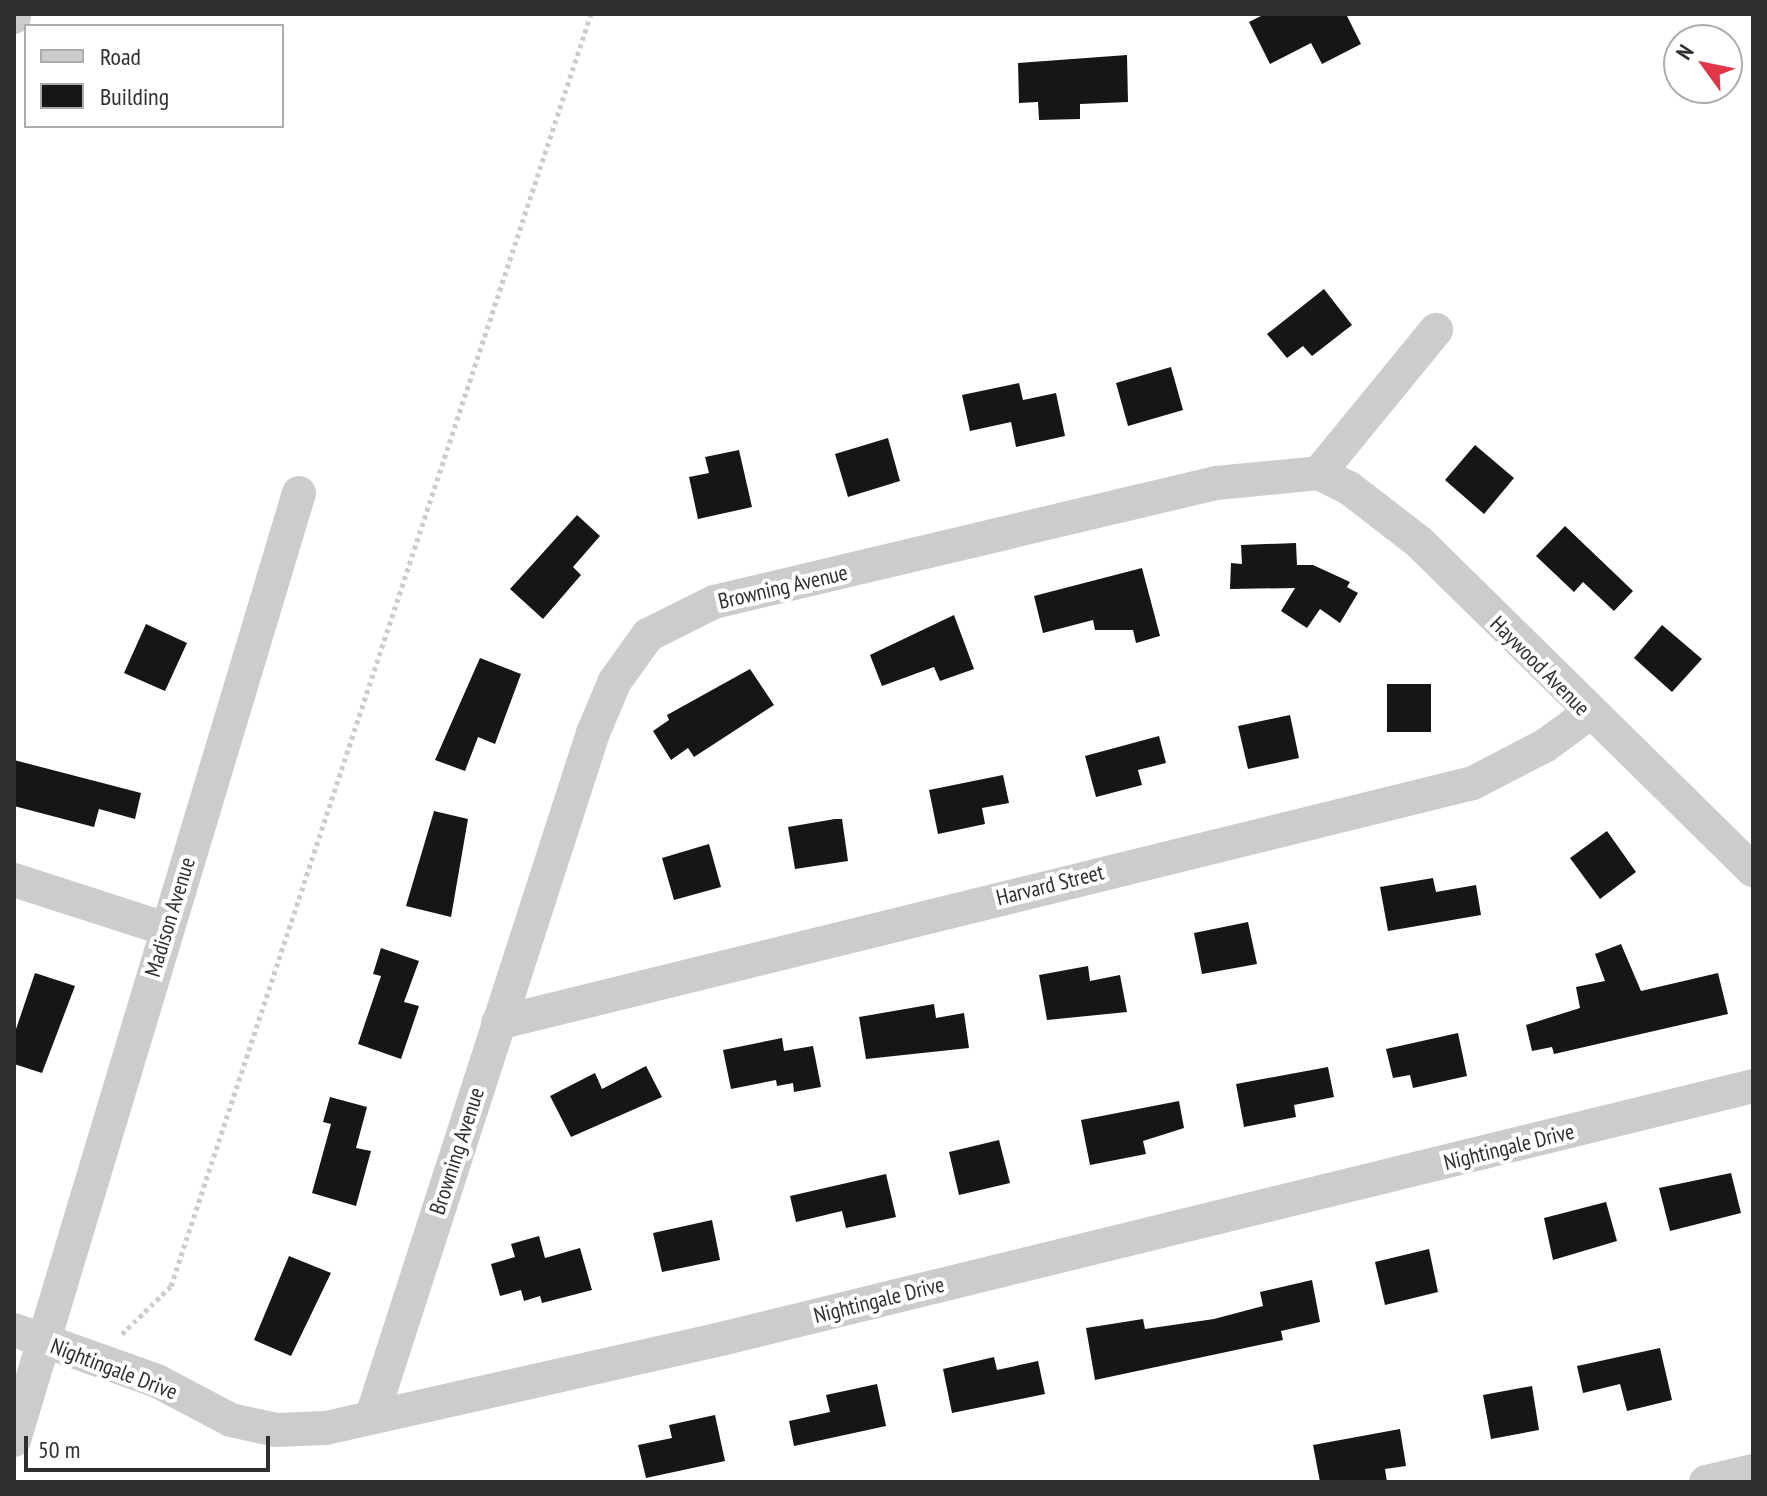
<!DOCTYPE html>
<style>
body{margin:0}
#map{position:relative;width:1767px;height:1496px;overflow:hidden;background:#fff;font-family:"PT Sans Narrow",sans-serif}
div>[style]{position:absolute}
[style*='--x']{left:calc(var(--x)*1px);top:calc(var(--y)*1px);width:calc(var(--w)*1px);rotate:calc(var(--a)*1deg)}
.building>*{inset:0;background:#161616}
.path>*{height:5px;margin-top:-2.5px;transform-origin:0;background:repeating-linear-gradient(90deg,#ccc 0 4px,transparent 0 8px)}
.minor>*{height:34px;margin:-17px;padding:0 17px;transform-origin:17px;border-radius:17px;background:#ccc}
span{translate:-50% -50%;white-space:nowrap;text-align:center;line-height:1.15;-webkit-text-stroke:8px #fff;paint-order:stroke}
.street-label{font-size:22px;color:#2f2f2f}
.frame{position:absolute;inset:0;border:16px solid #2f2f2f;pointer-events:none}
.legend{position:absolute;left:24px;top:24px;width:260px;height:104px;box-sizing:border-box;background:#fff;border:2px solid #acacac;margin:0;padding:10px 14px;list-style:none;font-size:24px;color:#2f2f2f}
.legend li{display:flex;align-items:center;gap:16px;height:40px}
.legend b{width:40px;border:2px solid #acacac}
.north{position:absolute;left:1663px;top:24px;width:80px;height:80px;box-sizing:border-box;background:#fff;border:2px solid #acacac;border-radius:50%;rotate:303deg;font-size:22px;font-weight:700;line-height:32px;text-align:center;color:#2f2f2f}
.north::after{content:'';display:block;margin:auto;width:28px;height:36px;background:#e03647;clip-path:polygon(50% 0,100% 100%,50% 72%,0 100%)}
.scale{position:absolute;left:24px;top:1436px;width:246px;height:36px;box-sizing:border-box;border:4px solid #2f2f2f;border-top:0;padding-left:10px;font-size:24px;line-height:28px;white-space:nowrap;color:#2f2f2f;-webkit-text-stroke:6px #fff;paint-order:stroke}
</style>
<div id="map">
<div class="building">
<div style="clip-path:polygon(1265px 14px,1346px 14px,1361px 44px,1322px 64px,1311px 43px,1270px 64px,1249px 22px)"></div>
<div style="clip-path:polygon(1127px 55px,1128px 102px,1080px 104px,1080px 119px,1039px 120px,1038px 102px,1019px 103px,1018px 63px)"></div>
<div style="clip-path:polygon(1324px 289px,1352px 325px,1312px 356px,1303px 346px,1287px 358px,1267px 334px)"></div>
<div style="clip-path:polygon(1171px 367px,1183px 410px,1128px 426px,1116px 383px)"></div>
<div style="clip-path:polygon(1019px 383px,1023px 400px,1056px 393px,1065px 436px,1016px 447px,1011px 422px,970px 431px,962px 395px)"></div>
<div style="clip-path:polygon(888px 438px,900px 481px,848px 497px,835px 454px)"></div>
<div style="clip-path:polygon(1475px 445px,1514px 478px,1484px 514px,1445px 480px)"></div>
<div style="clip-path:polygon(739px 450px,752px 507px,698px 519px,689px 477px,709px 473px,705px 457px)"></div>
<div style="clip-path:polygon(577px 515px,600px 536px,573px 567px,581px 575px,543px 619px,510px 589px)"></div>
<div style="clip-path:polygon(1565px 526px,1633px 591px,1614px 611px,1583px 582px,1574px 592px,1536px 556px)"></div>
<div style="clip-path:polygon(1296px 543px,1297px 565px,1313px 565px,1350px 582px,1347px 587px,1358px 593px,1340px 623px,1320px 609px,1307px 628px,1281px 611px,1295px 588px,1230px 589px,1231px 563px,1242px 564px,1241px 545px)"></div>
<div style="clip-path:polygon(1142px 568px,1160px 636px,1136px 643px,1133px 630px,1095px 630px,1093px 620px,1043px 633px,1034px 596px)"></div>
<div style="clip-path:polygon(954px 615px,974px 669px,940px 681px,934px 667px,882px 686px,870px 655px)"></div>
<div style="clip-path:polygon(146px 624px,187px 643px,165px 691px,124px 673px)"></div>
<div style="clip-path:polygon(1662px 625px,1702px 659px,1672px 692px,1634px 658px)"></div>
<div style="clip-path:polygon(480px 658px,521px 674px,495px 744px,478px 737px,465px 771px,435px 760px)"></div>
<div style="clip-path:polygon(750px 669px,774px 705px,694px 757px,688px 748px,671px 760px,653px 731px,669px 720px,667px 715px)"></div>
<div style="clip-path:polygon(1387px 684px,1431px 684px,1431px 732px,1387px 732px)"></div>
<div style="clip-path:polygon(1290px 715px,1299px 758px,1248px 769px,1238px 726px)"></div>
<div style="clip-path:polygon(1159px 736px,1166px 763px,1138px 770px,1142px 785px,1096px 797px,1085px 756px)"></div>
<div style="clip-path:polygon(14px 760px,141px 793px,135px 819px,99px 809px,94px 827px,14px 806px)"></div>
<div style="clip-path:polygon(1003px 775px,1009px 803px,982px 808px,985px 824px,938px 834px,929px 790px)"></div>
<div style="clip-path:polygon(434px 811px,468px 819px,451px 917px,406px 906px)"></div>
<div style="clip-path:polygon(835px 819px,842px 819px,848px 861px,795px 869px,788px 827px)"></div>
<div style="clip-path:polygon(1607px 831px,1636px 872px,1600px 899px,1570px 858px)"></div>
<div style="clip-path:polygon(709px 844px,721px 887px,674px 900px,662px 858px)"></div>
<div style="clip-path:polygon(1433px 878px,1436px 892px,1476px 885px,1481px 915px,1388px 931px,1380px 887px)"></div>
<div style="clip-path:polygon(1248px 922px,1257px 964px,1202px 974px,1194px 933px)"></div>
<div style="clip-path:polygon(1621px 944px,1641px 991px,1718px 973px,1728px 1014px,1554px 1054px,1552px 1047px,1532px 1051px,1526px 1025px,1580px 1008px,1576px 987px,1605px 981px,1595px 954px)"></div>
<div style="clip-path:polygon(381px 948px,419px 961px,404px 1002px,419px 1006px,401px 1059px,358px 1044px,381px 976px,373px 974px)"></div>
<div style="clip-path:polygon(1088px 966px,1090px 981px,1120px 975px,1127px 1012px,1047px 1020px,1039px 975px)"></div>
<div style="clip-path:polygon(35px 973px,75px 986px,42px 1073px,14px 1064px,14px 1035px)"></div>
<div style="clip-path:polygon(934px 1004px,936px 1018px,964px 1013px,969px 1048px,866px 1059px,859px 1017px)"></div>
<div style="clip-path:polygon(1458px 1033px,1467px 1076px,1413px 1088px,1410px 1075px,1393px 1078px,1386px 1049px)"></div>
<div style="clip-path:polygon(782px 1038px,784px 1051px,813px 1046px,821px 1087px,794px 1092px,793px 1083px,777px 1086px,776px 1080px,731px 1089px,723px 1050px)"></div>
<div style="clip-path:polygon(646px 1066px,662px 1097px,571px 1137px,550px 1096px,595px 1073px,602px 1089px)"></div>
<div style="clip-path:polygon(1328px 1067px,1334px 1097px,1294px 1105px,1296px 1117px,1244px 1127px,1236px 1084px)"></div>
<div style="clip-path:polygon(330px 1097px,367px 1107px,356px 1148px,371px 1151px,356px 1206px,312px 1193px,331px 1124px,323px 1122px)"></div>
<div style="clip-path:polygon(1179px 1101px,1184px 1128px,1143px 1141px,1146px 1154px,1090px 1165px,1081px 1120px)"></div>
<div style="clip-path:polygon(999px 1140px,1010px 1183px,959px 1195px,949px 1152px)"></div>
<div style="clip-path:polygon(1731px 1173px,1741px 1213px,1670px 1231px,1659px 1188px)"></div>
<div style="clip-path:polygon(886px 1174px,896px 1217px,846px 1228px,842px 1211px,796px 1222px,790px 1196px)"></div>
<div style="clip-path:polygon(1606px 1202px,1617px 1241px,1553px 1260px,1544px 1218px)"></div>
<div style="clip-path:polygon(712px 1220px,720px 1260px,662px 1272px,653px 1233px)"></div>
<div style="clip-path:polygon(539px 1236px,545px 1258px,580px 1248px,592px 1290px,542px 1303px,540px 1296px,524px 1301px,521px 1290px,500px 1296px,491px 1264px,515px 1257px,511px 1244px)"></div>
<div style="clip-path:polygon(1429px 1249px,1438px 1292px,1385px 1305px,1375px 1262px)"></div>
<div style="clip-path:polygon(289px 1256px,331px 1273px,291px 1356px,254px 1340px)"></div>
<div style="clip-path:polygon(1312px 1280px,1320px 1322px,1281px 1331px,1283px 1340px,1095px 1380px,1086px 1328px,1143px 1319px,1145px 1329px,1214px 1319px,1263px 1306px,1260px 1292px)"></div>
<div style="clip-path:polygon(1660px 1348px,1672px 1400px,1627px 1411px,1620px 1384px,1583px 1393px,1577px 1366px)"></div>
<div style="clip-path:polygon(994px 1357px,997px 1370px,1038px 1361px,1045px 1394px,952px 1413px,943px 1369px)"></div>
<div style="clip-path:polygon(877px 1384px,886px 1426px,794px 1446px,789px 1421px,830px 1412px,826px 1395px)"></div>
<div style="clip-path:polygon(1532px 1386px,1539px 1430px,1491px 1439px,1483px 1395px)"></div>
<div style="clip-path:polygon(715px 1415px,725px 1461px,646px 1478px,638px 1445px,672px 1438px,669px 1425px)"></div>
<div style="clip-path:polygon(1400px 1429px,1406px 1466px,1385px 1469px,1387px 1482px,1320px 1482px,1313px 1445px)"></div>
</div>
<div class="path">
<div style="--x:122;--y:1334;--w:69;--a:-44.4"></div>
<div style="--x:171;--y:1286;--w:1340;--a:-71.73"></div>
</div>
<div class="minor">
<div style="--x:14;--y:17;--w:3;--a:-90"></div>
<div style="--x:1319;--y:473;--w:34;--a:27"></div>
<div style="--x:1349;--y:488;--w:88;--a:37.6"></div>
<div style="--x:1419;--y:542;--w:468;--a:44.5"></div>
<div style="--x:14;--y:880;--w:160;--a:17.9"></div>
<div style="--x:498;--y:1023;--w:1004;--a:-13.83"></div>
<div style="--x:1473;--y:783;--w:82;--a:-27.5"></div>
<div style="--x:1546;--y:745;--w:52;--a:-36.4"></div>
<div style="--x:14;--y:1330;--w:152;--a:19.6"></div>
<div style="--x:157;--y:1381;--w:84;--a:27.8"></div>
<div style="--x:231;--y:1420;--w:46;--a:12.5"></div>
<div style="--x:276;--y:1430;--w:50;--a:-2.3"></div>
<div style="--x:326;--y:1428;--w:405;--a:-12.7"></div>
<div style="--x:721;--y:1339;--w:1063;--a:-13.77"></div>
<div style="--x:372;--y:1416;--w:718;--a:-72.07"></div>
<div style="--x:593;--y:733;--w:56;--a:-67.1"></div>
<div style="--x:615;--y:681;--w:57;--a:-54.3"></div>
<div style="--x:648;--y:635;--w:74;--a:-26.6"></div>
<div style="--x:714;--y:602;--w:516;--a:-13.34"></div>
<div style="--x:1216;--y:483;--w:103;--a:-5.5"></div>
<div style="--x:1319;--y:473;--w:185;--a:-50.7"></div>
<div style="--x:14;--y:1440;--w:989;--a:-73.25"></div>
<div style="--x:1706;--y:1482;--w:48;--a:-13.2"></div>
</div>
<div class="street-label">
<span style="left:783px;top:587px;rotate:-13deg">Browning Avenue</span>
<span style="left:1540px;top:666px;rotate:45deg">Haywood Avenue</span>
<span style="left:1050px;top:885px;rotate:-14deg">Harvard Street</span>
<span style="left:170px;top:917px;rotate:-73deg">Madison Avenue</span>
<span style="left:1509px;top:1147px;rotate:-14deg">Nightingale Drive</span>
<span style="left:457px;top:1151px;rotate:-72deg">Browning Avenue</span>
<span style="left:879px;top:1300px;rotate:-14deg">Nightingale Drive</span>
<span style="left:114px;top:1369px;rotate:21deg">Nightingale Drive</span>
</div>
<div class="frame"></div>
<ul class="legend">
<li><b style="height:10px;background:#ccc"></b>Road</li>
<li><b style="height:22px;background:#161616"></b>Building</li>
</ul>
<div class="north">N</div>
<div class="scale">50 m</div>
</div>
